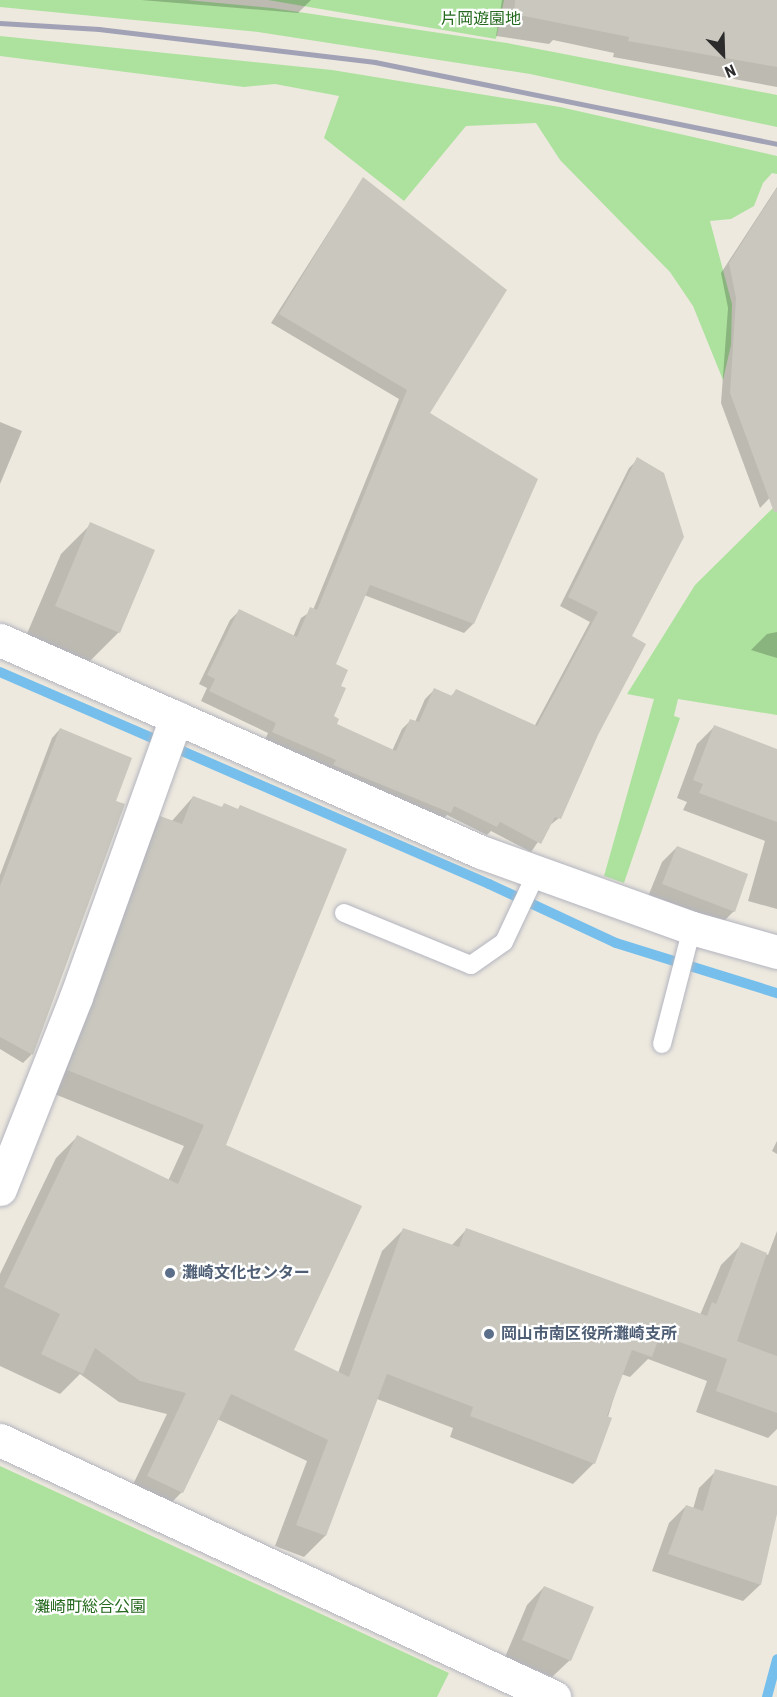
<!DOCTYPE html>
<meta charset="utf-8">
<style>
body{margin:0}
#map{position:relative;width:777px;height:1697px;overflow:hidden;background:#ede9df;font-family:"Roboto Condensed","Noto Sans JP",sans-serif}
div>[style]{position:absolute}
[style*='--x']{left:calc(var(--x)*1px);top:calc(var(--y)*1px);width:calc(var(--w)*1px);rotate:calc(var(--a)*1deg)}
.green>*{inset:0;background:#ade29e}
.shadow>*{inset:0;background:#0003}
.stream>*{height:10px;margin:-5px;padding:0 5px;transform-origin:5px;border-radius:5px;background:#76bfec}
.building>*{inset:0;background:#c9c7be}
.roads{filter:drop-shadow(0 0 2px #b3b4bf) drop-shadow(0 0 2px #b3b4bf)}
.lane>*{height:18px;margin:-9px;padding:0 9px;transform-origin:9px;border-radius:9px;background:#fff}
.street>*{height:33px;margin:-16.5px;padding:0 16.5px;transform-origin:16.5px;border-radius:16.5px;background:#fff}
.rail>*{height:4.5px;margin:-2.25px;padding:0 2.25px;transform-origin:2.25px;border-radius:2.25px;background:#a2a2b6}
.dots>*{width:16px;height:16px;translate:-50% -50%;box-sizing:border-box;border:3px solid #fff;border-radius:50%}
span{translate:-50% -50%;white-space:nowrap;text-align:center;line-height:1.15;-webkit-text-stroke:4.5px #fff;paint-order:stroke}
.park-label{font-size:16px;color:#24691d}
.service-label{font-size:16px;color:#4e5e75;font-weight:700}
.left{translate:0 -50%;text-align:left}
.north{position:absolute;left:693px;top:24px;width:60px;height:60px;-webkit-text-stroke:4px #fff;paint-order:stroke;rotate:157deg;font-size:16px;font-weight:700;line-height:24px;text-align:center;color:#2c2c2c}
.north::after{content:'';display:block;margin:auto;width:21px;height:27px;background:#2c2c2c;clip-path:polygon(50% 0,100% 100%,50% 72%,0 100%)}
</style>
<div id="map">
<div class="green">
<div style="clip-path:polygon(0 0,187px 0,272px 8px,507px 43px,777px 95px,777px 127px,530px 74px,258px 32px,0 7px)"></div>
<div style="clip-path:polygon(268px 0,504px 0,496px 39px)"></div>
<div style="clip-path:polygon(0 36px,332px 70px,560px 107px,777px 156px,777px 174px,772px 173px,763px 183px,754px 206px,731px 219px,710px 221px,732px 304px,731px 345px,723px 380px,693px 306px,670px 272px,560px 160px,536px 123px,466px 126px,404px 201px,324px 138px,339px 96px,275px 84px,244px 87px,0 56px)"></div>
<div style="clip-path:polygon(777px 504px,777px 715px,678px 699px,674px 716px,680px 718px,624px 883px,604px 876px,654px 699px,627px 694px,695px 585px)"></div>
<div style="clip-path:polygon(0 1466px,449px 1673px,437px 1697px,0 1697px)"></div>
</div>
<div class="shadow">
<div style="clip-path:polygon(141px 0,311px 0,298px 13px)"></div>
<div style="clip-path:polygon(502px 0,777px 0,777px 87px,613px 57px,614px 53px,553px 40px,549px 44px,496px 36px)"></div>
<div style="clip-path:polygon(363px 178px,428px 413px,473px 624px,464px 633px,364px 595px,334px 665px,339px 687px,332px 717px,335px 725px,392px 751px,402px 729px,411px 720px,415px 722px,425px 699px,434px 690px,450px 697px,456px 691px,534px 727px,590px 622px,560px 606px,629px 468px,638px 459px,630px 637px,596px 734px,559px 818px,549px 826px,531px 852px,491px 831px,487px 835px,447px 815px,441px 821px,264px 742px,268px 733px,201px 701px,207px 688px,199px 684px,230px 620px,239px 611px,293px 637px,301px 618px,313px 610px,399px 399px,271px 323px)"></div>
<div style="clip-path:polygon(777px 187px,777px 490px,760px 508px,721px 403px,728px 308px,721px 273px)"></div>
<div style="clip-path:polygon(0 422px,22px 431px,0 484px)"></div>
<div style="clip-path:polygon(91px 524px,119px 632px,89px 662px,26px 636px,61px 554px)"></div>
<div style="clip-path:polygon(777px 632px,777px 658px,751px 650px,767px 634px)"></div>
<div style="clip-path:polygon(714px 727px,777px 750px,777px 909px,748px 901px,765px 841px,683px 810px,687px 802px,677px 798px,697px 744px)"></div>
<div style="clip-path:polygon(60px 729px,114px 801px,123px 805px,31px 1055px,23px 1063px,0 1049px,0 875px,52px 738px)"></div>
<div style="clip-path:polygon(193px 797px,221px 808px,224px 805px,237px 810px,240px 807px,224px 1146px,292px 1351px,338px 1373px,382px 1251px,403px 1230px,451px 1246px,466px 1230px,700px 1315px,721px 1265px,742px 1244px,768px 1255px,777px 1231px,777px 1429px,768px 1438px,696px 1412px,707px 1381px,648px 1359px,630px 1377px,621px 1374px,594px 1463px,573px 1484px,450px 1437px,453px 1428px,377px 1399px,325px 1536px,304px 1557px,275px 1546px,307px 1461px,217px 1419px,182px 1492px,161px 1513px,127px 1497px,167px 1414px,119px 1402px,80px 1374px,60px 1394px,0 1366px,0 1274px,56px 1158px,77px 1137px,168px 1181px,184px 1146px,47px 1091px,140px 839px,161px 818px,171px 822px)"></div>
<div style="clip-path:polygon(677px 847px,734px 911px,719px 926px,647px 899px,662px 862px)"></div>
<div style="clip-path:polygon(777px 1141px,777px 1154px,772px 1151px)"></div>
<div style="clip-path:polygon(716px 1471px,777px 1487px,777px 1510px,760px 1585px,743px 1601px,652px 1571px,669px 1523px,686px 1506px,693px 1509px,699px 1488px)"></div>
<div style="clip-path:polygon(544px 1587px,570px 1660px,552px 1677px,505px 1657px,527px 1605px)"></div>
</div>
<div class="stream">
<div style="--x:0;--y:672;--w:533;--a:23.44"></div>
<div style="--x:489;--y:884;--w:140;--a:24.9"></div>
<div style="--x:616;--y:943;--w:169;--a:17.3"></div>
<div style="--x:767;--y:1697;--w:39;--a:-75"></div>
</div>
<div class="building">
<div style="clip-path:polygon(515px 0,777px 0,777px 67px,628px 41px,629px 37px,514px 14px)"></div>
<div style="clip-path:polygon(363px 177px,507px 290px,430px 413px,538px 479px,474px 624px,370px 585px,336px 664px,348px 670px,341px 686px,346px 688px,334px 716px,339px 719px,337px 724px,396px 751px,410px 719px,419px 722px,434px 688px,452px 696px,456px 689px,537px 726px,598px 612px,568px 597px,637px 457px,664px 473px,684px 537px,632px 636px,646px 644px,598px 735px,561px 819px,555px 817px,541px 844px,500px 822px,497px 827px,454px 806px,451px 813px,333px 765px,336px 760px,272px 732px,276px 723px,209px 691px,215px 679px,207px 675px,239px 609px,297px 637px,310px 607px,317px 610px,407px 390px,279px 314px)"></div>
<div style="clip-path:polygon(777px 188px,777px 512px,774px 512px,730px 393px,736px 298px,729px 263px)"></div>
<div style="clip-path:polygon(90px 522px,155px 550px,120px 633px,55px 606px)"></div>
<div style="clip-path:polygon(714px 725px,777px 749px,777px 822px,699px 793px,703px 784px,693px 780px)"></div>
<div style="clip-path:polygon(60px 728px,132px 758px,116px 801px,125px 804px,33px 1055px,0 1037px,0 886px)"></div>
<div style="clip-path:polygon(193px 796px,222px 807px,224px 803px,238px 809px,240px 805px,347px 849px,226px 1145px,362px 1206px,294px 1350px,349px 1377px,403px 1228px,459px 1247px,466px 1228px,707px 1316px,712px 1302px,716px 1304px,741px 1242px,767px 1253px,737px 1341px,777px 1356px,777px 1413px,716px 1391px,727px 1359px,660px 1335px,652px 1357px,632px 1350px,607px 1416px,612px 1418px,595px 1464px,470px 1416px,473px 1407px,387px 1374px,326px 1536px,296px 1525px,328px 1440px,231px 1394px,183px 1493px,147px 1476px,186px 1393px,140px 1381px,95px 1348px,83px 1374px,41px 1354px,60px 1314px,4px 1287px,77px 1135px,178px 1184px,204px 1125px,67px 1070px,160px 816px,182px 824px)"></div>
<div style="clip-path:polygon(677px 846px,748px 874px,735px 912px,662px 884px)"></div>
<div style="clip-path:polygon(715px 1469px,777px 1486px,777px 1514px,761px 1585px,668px 1554px,686px 1505px,703px 1511px)"></div>
<div style="clip-path:polygon(544px 1586px,594px 1607px,571px 1661px,522px 1640px)"></div>
</div>
<div class="roads">
<div class="lane">
<div style="--x:344;--y:913;--w:137;--a:22.3"></div>
<div style="--x:471;--y:965;--w:40;--a:-34.9"></div>
<div style="--x:504;--y:942;--w:77;--a:-64.8"></div>
<div style="--x:662;--y:1044;--w:120;--a:-75.5"></div>
</div>
<div class="street">
<div style="--x:0;--y:640;--w:526;--a:23.79"></div>
<div style="--x:481;--y:852;--w:224;--a:19.8"></div>
<div style="--x:692;--y:928;--w:88;--a:15.8"></div>
<div style="--x:0;--y:1189;--w:206;--a:-68.4"></div>
<div style="--x:76;--y:997;--w:297;--a:-70.3"></div>
<div style="--x:0;--y:1440;--w:611;--a:24.89"></div>
</div>
</div>
<div class="rail">
<div style="--x:0;--y:23;--w:99;--a:3.5"></div>
<div style="--x:99;--y:29;--w:278;--a:6.8"></div>
<div style="--x:375;--y:62;--w:410;--a:11.5"></div>
</div>
<div class="dots">
<div style="left:170px;top:1273px;background:#5c6f8a"></div>
<div style="left:489px;top:1334px;background:#5c6f8a"></div>
</div>
<div class="park-label">
<span style="left:481px;top:19px">片岡遊園地</span>
<span style="left:90px;top:1607px">灘崎町総合公園</span>
</div>
<div class="service-label">
<span class="left" style="left:182px;top:1273px">灘崎文化センター</span>
<span class="left" style="left:501px;top:1334px">岡山市南区役所灘崎支所</span>
</div>
<div class="north">N</div>
</div>
